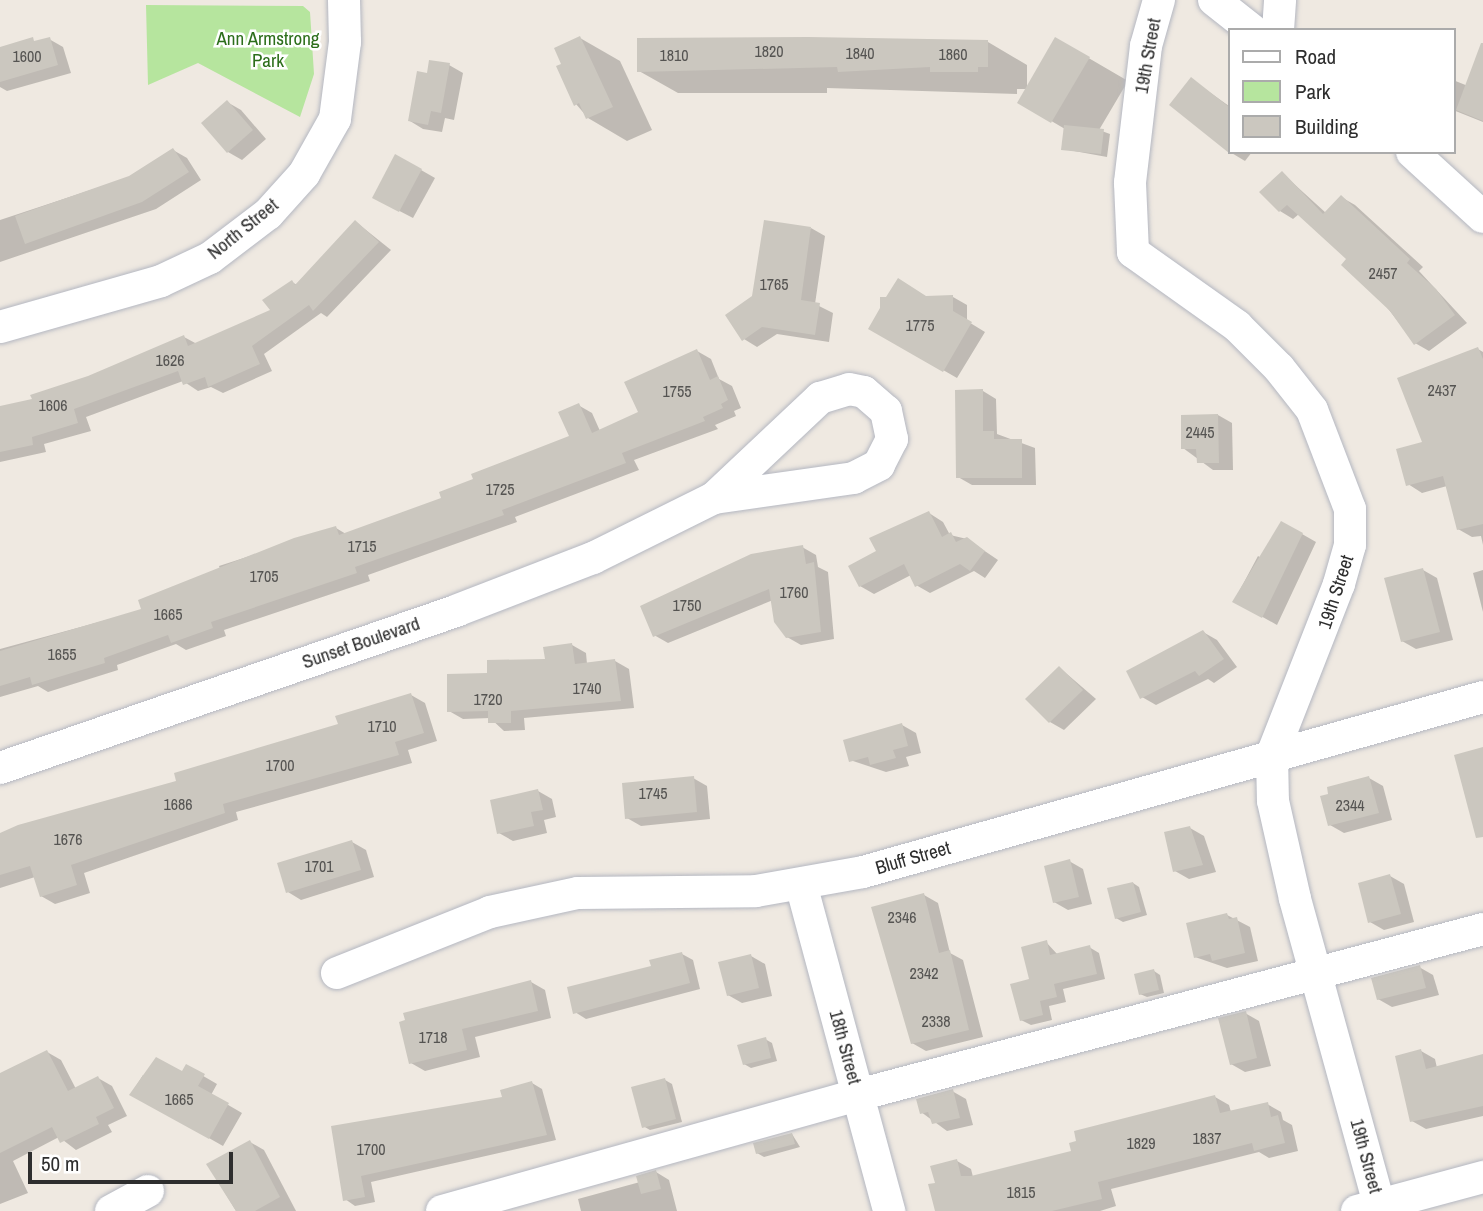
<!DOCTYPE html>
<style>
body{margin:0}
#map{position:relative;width:1483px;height:1211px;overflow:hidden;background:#efe9e1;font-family:"Archivo Narrow",sans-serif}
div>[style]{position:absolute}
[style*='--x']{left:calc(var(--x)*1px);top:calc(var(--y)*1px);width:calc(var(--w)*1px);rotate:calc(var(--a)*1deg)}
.green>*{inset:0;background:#b6e59e}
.shadow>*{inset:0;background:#0003}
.building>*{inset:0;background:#cbc7bf}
.roads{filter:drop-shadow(0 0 2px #b4b7c1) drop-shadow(0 0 2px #b4b7c1)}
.minor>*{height:32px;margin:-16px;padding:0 16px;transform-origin:16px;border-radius:16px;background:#fff}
span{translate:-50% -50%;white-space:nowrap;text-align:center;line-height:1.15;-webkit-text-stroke:5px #fff;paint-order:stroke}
.number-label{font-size:16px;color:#555452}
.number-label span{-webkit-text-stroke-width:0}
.park-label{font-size:19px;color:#2c6e1b}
.street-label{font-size:19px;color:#2e2e2e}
.legend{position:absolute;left:1228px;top:28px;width:228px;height:126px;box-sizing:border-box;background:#fff;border:2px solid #ababab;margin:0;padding:9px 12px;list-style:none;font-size:21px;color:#2e2e2e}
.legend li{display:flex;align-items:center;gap:14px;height:35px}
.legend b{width:35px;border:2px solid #ababab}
.scale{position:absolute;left:28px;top:1152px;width:205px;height:32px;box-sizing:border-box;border:4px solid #2e2e2e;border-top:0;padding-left:9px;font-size:21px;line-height:24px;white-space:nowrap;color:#2e2e2e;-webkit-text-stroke:5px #fff;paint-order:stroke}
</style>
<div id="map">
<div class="green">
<div style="clip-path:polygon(146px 5px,303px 6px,310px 12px,314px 74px,300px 117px,198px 63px,148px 85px)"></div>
</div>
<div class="shadow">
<div style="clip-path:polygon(580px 38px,620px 61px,652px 130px,627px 141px,588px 118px,576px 104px,563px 65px)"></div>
<div style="clip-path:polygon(49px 39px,63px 47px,71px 73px,7px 91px,0 87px,0 49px)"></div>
<div style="clip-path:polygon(1056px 39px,1128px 81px,1099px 130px,1110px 134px,1107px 157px,1063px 149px,1065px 129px,1019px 102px,1027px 89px,1017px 89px,1017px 94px,827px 88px,827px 93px,678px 93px,639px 71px,988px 42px,1027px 65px,1027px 88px)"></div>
<div style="clip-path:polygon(449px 65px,463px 73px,454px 120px,445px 118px,442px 132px,423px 129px,410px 121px,428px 75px)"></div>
<div style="clip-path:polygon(1191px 79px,1229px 106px,1229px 152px,1171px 104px)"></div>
<div style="clip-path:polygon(1453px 80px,1483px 92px,1483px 122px,1453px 110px)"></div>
<div style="clip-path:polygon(227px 102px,241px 110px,266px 139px,242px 160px,228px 152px)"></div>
<div style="clip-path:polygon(173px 150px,187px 158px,201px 180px,156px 209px,0 262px,0 220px,130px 177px)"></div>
<div style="clip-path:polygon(1230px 152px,1252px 152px,1245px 161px)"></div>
<div style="clip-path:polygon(421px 170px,435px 178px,413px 218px,388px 205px)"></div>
<div style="clip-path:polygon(1282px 173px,1326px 213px,1341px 197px,1355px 205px,1423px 267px,1419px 271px,1467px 323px,1429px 351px,1415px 343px,1349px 259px,1299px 214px,1293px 219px,1280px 211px)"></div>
<div style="clip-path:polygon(356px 222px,391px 250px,327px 317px,321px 313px,264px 354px,272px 371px,223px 393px,211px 387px,198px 391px,183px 381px,86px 417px,91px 431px,44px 444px,46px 452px,0 462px,0 408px,34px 400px,184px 337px,197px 344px,272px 311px,292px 282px,297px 285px)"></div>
<div style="clip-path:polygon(811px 228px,825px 236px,815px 304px,833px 313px,829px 342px,777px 334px,757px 347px,744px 339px,754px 297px)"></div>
<div style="clip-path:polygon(953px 297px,967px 305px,967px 321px,985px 332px,957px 378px,870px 328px,887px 298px)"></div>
<div style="clip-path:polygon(1478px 349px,1483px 352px,1483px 545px,1481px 536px,1472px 537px,1458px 529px,1447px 486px,1422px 493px,1408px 484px,1425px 444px)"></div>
<div style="clip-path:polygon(697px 351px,711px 359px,719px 379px,732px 386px,741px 408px,734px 411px,736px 416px,715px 425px,718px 429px,634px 460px,639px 470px,515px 517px,517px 522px,368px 575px,370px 581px,224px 630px,226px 636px,186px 650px,176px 644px,117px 665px,118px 670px,48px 692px,38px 686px,0 697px,0 649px,143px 610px,221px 572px,219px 566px,336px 528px,346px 534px,444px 499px,571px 437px,578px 405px,592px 413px,600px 431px,640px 413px)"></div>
<div style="clip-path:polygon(983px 391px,996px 399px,997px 434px,1035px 448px,1036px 485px,972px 485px,958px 477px)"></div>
<div style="clip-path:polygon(1218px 415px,1232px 423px,1233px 470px,1213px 470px,1183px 448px)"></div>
<div style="clip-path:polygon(929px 513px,943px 522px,950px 535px,967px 539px,998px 560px,985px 578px,974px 571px,930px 593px,916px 585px,911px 575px,874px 594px,860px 586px,879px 552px)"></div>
<div style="clip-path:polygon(1302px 534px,1316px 542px,1277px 625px,1234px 601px,1258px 556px,1263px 559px)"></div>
<div style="clip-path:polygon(802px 547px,816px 555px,818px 567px,828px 572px,834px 639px,801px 645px,787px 637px,773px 600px,668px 643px,654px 635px)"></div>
<div style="clip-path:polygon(1423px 570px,1437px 578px,1453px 640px,1416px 649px,1402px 641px)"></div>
<div style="clip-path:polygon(1483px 570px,1483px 612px,1473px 573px)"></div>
<div style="clip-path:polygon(1203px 632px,1217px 640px,1237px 667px,1214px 683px,1208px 679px,1156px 705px,1142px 697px)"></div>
<div style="clip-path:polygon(572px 645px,586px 653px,587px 664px,615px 661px,629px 669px,634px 708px,524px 718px,525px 730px,504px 731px,490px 718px,463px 719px,449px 711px,489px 675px,547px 661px)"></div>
<div style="clip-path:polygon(1060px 668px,1096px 699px,1064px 730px,1050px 722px)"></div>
<div style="clip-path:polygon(411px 695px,425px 703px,437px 741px,408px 750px,412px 763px,236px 812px,238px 820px,84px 873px,90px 893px,55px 904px,41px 896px,35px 877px,0 888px,0 834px,178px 782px,340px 725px)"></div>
<div style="clip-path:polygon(902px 725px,916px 733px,921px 753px,906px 757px,909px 766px,886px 772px,850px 760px)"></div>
<div style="clip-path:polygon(693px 778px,707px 786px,710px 819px,641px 826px,627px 818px)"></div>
<div style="clip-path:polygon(1369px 778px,1383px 786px,1392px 820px,1344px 833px,1330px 825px)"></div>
<div style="clip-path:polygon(538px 791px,552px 799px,556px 817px,544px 820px,547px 833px,513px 841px,499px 833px)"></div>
<div style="clip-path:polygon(1190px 828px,1204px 836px,1216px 872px,1189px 879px,1175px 871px)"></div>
<div style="clip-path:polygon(352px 842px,366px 850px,374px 877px,301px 900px,288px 892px)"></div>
<div style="clip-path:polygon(1069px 861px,1083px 869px,1092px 904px,1068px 910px,1054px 902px)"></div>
<div style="clip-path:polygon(1390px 876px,1404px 884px,1414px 922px,1384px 930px,1370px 922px)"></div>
<div style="clip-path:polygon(1133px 883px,1139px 887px,1147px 915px,1123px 922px,1116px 918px)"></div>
<div style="clip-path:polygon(924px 895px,938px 903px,950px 953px,963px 960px,983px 1037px,926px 1051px,912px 1043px)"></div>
<div style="clip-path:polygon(1227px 915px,1250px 927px,1258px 961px,1227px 968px,1195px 957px)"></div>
<div style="clip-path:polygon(1046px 942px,1058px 955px,1089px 947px,1099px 953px,1105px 979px,1063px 989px,1066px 1002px,1049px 1006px,1052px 1020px,1031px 1025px,1021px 1020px)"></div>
<div style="clip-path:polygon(682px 954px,693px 960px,700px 989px,586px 1019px,575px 1012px)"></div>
<div style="clip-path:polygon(751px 956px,765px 964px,772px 996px,742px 1003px,728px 995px)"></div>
<div style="clip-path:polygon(1419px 967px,1433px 975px,1439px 995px,1392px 1007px,1378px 999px)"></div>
<div style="clip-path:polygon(1154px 971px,1160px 975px,1164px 993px,1147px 997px,1140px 994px)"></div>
<div style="clip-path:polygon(531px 982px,545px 990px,551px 1018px,475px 1037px,480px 1057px,425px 1071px,411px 1063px,407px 1021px)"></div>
<div style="clip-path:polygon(1245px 1013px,1259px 1021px,1271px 1066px,1245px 1072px,1231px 1064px)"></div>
<div style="clip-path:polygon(765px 1039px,772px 1043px,777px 1061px,751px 1068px,744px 1064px)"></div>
<div style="clip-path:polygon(1421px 1051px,1435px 1059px,1437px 1068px,1483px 1057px,1483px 1116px,1426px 1129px,1412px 1121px)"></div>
<div style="clip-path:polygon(47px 1052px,61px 1060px,76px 1089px,98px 1078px,112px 1086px,127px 1116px,108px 1125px,112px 1132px,76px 1150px,59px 1137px,13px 1161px,28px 1193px,0 1204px,0 1211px,0 1125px)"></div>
<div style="clip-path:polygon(186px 1066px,217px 1084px,211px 1095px,242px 1113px,223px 1146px,131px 1094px,143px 1075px,182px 1074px)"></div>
<div style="clip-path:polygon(665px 1080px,672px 1084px,682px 1122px,650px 1130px,643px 1126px)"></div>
<div style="clip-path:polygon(532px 1083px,542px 1089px,556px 1140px,371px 1182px,375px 1202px,355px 1206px,345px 1199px,333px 1128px,504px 1098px)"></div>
<div style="clip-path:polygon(952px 1091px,966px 1099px,973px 1125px,947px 1131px,921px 1112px)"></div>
<div style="clip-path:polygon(1215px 1097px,1229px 1105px,1231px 1112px,1267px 1104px,1281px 1112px,1283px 1120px,1292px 1125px,1298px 1151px,1269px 1158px,1259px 1152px,1111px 1189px,1116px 1206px,1100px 1211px,937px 1211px,937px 1184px,957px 1161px,971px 1169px,973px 1177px,1073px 1152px)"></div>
<div style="clip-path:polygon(792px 1134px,800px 1147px,764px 1157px,757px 1153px)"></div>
<div style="clip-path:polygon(250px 1142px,264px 1150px,296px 1211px,236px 1211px,208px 1165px)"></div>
<div style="clip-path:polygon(656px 1172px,669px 1180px,677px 1211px,581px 1211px,578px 1199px,640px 1182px)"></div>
</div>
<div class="building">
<div style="clip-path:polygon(580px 36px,613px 107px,586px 119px,579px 103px,574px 106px,556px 66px,561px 64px,554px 48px)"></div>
<div style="clip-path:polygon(33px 37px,34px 41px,50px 37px,58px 65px,0 82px,0 47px)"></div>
<div style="clip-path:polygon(808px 37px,988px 40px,988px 67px,978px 67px,978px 72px,930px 72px,930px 67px,838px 72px,837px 67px,637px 72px,637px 38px)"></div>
<div style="clip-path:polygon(1055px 37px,1090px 57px,1051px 123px,1017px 103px)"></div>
<div style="clip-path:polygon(1481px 43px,1483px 43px,1483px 121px,1456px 110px)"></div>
<div style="clip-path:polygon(429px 60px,450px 63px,441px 113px,431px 111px,428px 125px,408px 121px,417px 71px,427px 73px)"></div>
<div style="clip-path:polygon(1191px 77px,1229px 107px,1229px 153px,1169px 105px)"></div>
<div style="clip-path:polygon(227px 100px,253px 130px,227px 153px,201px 123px)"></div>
<div style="clip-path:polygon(1064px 125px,1104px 129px,1101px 154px,1061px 150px)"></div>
<div style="clip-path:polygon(173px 148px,189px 172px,142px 202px,25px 244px,15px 216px,129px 176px)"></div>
<div style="clip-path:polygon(395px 154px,422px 169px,399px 212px,372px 198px)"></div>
<div style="clip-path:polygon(1282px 171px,1323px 214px,1341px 195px,1410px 259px,1407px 263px,1436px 289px,1455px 315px,1414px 345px,1390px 311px,1341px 265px,1346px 259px,1287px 205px,1279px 212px,1259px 192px)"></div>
<div style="clip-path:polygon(355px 220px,379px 242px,313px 311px,309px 305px,252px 346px,260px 364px,208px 387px,205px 377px,183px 385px,178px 371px,74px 409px,78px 423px,32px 437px,33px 445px,0 452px,0 406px,32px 399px,30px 395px,88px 376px,184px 335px,188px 346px,270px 310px,262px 300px,292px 280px,295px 285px)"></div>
<div style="clip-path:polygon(764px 220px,811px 227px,801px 300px,820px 303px,815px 335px,762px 327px,742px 341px,725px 315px,752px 296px)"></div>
<div style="clip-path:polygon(898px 278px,926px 296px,953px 295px,953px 311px,972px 322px,943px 372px,868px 329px,880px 308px,880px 297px,886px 297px)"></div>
<div style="clip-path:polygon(1478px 347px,1483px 359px,1483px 524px,1457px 530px,1443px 476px,1406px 486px,1396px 449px,1422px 442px,1397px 378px)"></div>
<div style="clip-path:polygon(697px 349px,710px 380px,718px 376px,728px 400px,721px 404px,723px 408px,703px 417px,705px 421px,622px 453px,626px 463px,502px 510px,504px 515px,355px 567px,357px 573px,211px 622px,213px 628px,171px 643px,168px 635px,104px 658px,105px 663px,32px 685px,30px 677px,0 686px,0 651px,141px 609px,138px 600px,294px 538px,336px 526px,339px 535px,441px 498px,439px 492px,473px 479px,471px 474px,569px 436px,558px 412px,579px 403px,592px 433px,638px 412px,624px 382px)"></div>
<div style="clip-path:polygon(983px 389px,983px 431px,994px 431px,994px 439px,1022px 439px,1022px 478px,956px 478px,955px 390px)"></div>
<div style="clip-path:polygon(1218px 414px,1219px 463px,1197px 463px,1196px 449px,1181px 449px,1181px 415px)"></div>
<div style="clip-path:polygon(929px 511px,942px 537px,951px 532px,956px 542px,967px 537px,985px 551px,970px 571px,960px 564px,915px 587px,904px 564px,859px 587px,848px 566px,876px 551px,869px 538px)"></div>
<div style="clip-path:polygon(1281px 521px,1303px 533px,1262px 618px,1232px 602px)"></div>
<div style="clip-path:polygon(803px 545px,806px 564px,814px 562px,821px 632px,786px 638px,774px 622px,769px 589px,653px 637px,640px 606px,751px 554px)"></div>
<div style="clip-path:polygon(1423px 568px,1440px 632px,1401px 642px,1384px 578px)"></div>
<div style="clip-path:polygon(1203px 630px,1224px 659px,1199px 676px,1195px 671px,1140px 699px,1126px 671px)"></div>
<div style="clip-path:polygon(572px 643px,575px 664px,615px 659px,621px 701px,511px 711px,511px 723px,488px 723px,488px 711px,447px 712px,447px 674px,487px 673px,487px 660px,545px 659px,543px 647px)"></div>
<div style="clip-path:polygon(1059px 666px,1083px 690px,1049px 723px,1025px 699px)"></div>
<div style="clip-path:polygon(411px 693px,424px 733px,395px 742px,399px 755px,223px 804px,225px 813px,71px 865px,77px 885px,40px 897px,30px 866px,0 875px,0 833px,18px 825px,176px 781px,174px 773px,338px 724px,335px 716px)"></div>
<div style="clip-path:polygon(902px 723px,908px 746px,893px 750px,896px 758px,870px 765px,868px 757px,849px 762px,843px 740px)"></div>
<div style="clip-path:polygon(1483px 747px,1483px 837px,1476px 838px,1454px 755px)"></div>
<div style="clip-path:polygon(694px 776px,697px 812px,625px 819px,622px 783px)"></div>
<div style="clip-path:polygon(1369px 776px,1379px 813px,1328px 826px,1320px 796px,1328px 794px,1327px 787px)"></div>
<div style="clip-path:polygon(538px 789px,543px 810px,531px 812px,534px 826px,497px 834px,490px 800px)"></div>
<div style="clip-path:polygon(1190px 826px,1203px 865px,1173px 872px,1164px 832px)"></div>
<div style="clip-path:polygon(352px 840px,361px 870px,286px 893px,277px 863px)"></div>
<div style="clip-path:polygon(1070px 859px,1079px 897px,1053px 903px,1044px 866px)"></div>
<div style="clip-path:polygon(1390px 874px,1401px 914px,1368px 923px,1358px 883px)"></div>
<div style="clip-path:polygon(1133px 882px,1141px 912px,1115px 919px,1107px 888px)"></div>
<div style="clip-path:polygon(924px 893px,939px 953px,950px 950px,969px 1030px,911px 1044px,871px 907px)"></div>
<div style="clip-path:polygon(1227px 913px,1229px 919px,1237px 917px,1245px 953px,1212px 961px,1210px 954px,1194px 958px,1186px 923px)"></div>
<div style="clip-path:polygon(1047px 940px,1050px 955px,1090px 945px,1097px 974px,1054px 984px,1057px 997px,1040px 1001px,1043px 1015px,1020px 1021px,1010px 984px,1029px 979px,1021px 947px)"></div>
<div style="clip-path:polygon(682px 952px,690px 983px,573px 1014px,567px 987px,651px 966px,649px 960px)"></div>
<div style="clip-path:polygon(751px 954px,759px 988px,727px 996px,718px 962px)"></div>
<div style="clip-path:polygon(1420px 965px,1426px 988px,1377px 1000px,1371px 978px)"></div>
<div style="clip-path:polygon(1154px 969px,1159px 990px,1139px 995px,1134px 974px)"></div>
<div style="clip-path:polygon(531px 980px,538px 1011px,462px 1029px,467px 1050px,409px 1064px,399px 1022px,405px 1020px,403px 1013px)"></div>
<div style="clip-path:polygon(1246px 1011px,1257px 1058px,1230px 1065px,1218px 1018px)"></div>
<div style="clip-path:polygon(766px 1037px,771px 1058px,743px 1065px,737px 1045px)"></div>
<div style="clip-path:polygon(1421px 1049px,1426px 1069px,1483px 1054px,1483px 1106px,1410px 1122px,1395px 1056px)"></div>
<div style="clip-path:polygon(47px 1050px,68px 1091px,98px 1076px,114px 1108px,96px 1117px,99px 1124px,60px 1143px,52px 1127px,0 1153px,0 1073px)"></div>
<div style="clip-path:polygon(156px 1057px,182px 1071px,186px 1064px,205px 1074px,198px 1086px,229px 1103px,209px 1139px,129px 1095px)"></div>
<div style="clip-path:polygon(665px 1078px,676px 1119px,642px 1128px,631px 1087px)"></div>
<div style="clip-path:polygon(532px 1081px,547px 1135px,361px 1176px,365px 1197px,343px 1201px,331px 1126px,502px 1097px,500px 1090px)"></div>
<div style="clip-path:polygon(953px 1089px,960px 1118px,932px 1124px,928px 1112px,920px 1114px,916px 1099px)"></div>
<div style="clip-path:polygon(1215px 1095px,1220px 1113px,1268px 1102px,1271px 1117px,1278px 1115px,1285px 1143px,1254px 1151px,1252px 1143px,1098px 1182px,1102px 1199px,1052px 1211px,935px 1211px,928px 1184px,935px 1183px,930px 1166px,957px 1159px,961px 1176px,971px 1176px,1071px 1151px,1069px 1143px,1076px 1141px,1074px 1131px)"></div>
<div style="clip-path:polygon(792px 1133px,795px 1144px,756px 1154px,753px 1143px)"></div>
<div style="clip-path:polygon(250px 1140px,280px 1197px,255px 1211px,236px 1211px,206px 1164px)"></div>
<div style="clip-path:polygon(656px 1170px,661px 1189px,641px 1194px,636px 1176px)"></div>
</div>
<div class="roads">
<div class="minor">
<div style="--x:1159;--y:0;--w:48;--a:105.8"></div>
<div style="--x:1146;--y:46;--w:138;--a:96.7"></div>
<div style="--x:1130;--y:183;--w:69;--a:87.5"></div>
<div style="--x:1133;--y:252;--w:128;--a:35.4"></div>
<div style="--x:1237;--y:326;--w:59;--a:45"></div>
<div style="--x:1279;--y:368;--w:53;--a:51.8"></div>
<div style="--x:1312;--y:410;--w:106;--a:69"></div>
<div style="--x:1350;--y:509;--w:36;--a:90"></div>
<div style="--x:1350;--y:545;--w:41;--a:105.8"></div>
<div style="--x:1339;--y:584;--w:184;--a:111.4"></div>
<div style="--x:1272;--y:755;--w:46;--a:88.8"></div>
<div style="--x:1273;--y:801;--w:100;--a:77.3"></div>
<div style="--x:1295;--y:899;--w:324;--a:74.6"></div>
<div style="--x:1214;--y:0;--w:48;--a:38.3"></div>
<div style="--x:1278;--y:30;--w:30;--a:-86"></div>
<div style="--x:1412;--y:152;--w:96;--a:42.5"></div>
<div style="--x:0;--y:327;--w:167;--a:-15.9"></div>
<div style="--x:161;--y:281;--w:54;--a:-25.1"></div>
<div style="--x:210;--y:258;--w:73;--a:-37.2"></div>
<div style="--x:268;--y:214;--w:54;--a:-48"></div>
<div style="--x:304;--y:174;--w:63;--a:-60.6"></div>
<div style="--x:335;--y:119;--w:78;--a:-82.6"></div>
<div style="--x:345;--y:42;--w:42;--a:-91.4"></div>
<div style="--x:849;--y:389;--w:15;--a:11"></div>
<div style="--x:864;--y:392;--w:29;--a:41"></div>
<div style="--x:886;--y:411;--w:29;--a:78"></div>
<div style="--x:892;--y:439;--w:29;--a:117"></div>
<div style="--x:879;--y:465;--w:28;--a:153"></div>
<div style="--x:854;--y:478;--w:141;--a:171.9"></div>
<div style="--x:714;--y:498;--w:146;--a:-43.3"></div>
<div style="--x:820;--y:398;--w:30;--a:-17"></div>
<div style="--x:0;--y:768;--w:484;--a:-19"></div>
<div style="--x:458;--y:610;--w:145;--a:-21.1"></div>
<div style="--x:593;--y:558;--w:135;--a:-26.4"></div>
<div style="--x:801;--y:884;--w:339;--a:74.9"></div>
<div style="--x:337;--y:973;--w:165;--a:-21.7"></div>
<div style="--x:490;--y:912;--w:90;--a:-12.2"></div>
<div style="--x:578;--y:893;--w:178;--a:-0.6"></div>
<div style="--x:756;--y:891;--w:109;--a:-10.1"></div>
<div style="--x:863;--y:872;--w:644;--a:-15.76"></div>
<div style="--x:111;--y:1211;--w:42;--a:-28.4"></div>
<div style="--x:442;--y:1211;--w:432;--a:-15.6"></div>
<div style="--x:858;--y:1095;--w:647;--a:-14.87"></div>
<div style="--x:1357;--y:1211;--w:131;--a:-15.1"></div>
</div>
</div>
<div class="number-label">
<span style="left:769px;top:51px">1820</span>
<span style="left:860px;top:53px">1840</span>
<span style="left:953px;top:54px">1860</span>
<span style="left:674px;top:55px">1810</span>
<span style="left:27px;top:56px">1600</span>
<span style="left:1383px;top:273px">2457</span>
<span style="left:774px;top:284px">1765</span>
<span style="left:920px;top:325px">1775</span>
<span style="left:170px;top:360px">1626</span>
<span style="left:1442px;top:390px">2437</span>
<span style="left:677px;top:391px">1755</span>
<span style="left:53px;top:405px">1606</span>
<span style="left:1200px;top:432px">2445</span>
<span style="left:500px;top:489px">1725</span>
<span style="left:362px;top:546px">1715</span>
<span style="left:264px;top:576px">1705</span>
<span style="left:794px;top:592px">1760</span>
<span style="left:687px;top:605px">1750</span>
<span style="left:168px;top:614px">1665</span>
<span style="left:62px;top:654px">1655</span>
<span style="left:587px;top:688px">1740</span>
<span style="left:488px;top:699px">1720</span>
<span style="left:382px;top:726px">1710</span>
<span style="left:280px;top:765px">1700</span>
<span style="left:653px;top:793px">1745</span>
<span style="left:178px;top:804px">1686</span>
<span style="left:1350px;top:805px">2344</span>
<span style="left:68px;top:839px">1676</span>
<span style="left:319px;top:866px">1701</span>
<span style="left:902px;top:917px">2346</span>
<span style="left:924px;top:973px">2342</span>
<span style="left:936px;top:1021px">2338</span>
<span style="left:433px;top:1037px">1718</span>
<span style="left:179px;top:1099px">1665</span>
<span style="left:1207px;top:1138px">1837</span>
<span style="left:1141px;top:1143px">1829</span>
<span style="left:371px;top:1149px">1700</span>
<span style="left:1021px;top:1192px">1815</span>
</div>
<div class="park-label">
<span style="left:268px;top:50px">Ann Armstrong<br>Park</span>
</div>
<div class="street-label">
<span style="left:1148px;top:56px;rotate:-80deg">19th Street</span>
<span style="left:243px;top:229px;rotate:-39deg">North Street</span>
<span style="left:1336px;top:592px;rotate:-72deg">19th Street</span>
<span style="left:361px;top:643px;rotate:-19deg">Sunset Boulevard</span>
<span style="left:913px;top:858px;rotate:-16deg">Bluff Street</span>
<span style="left:845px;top:1047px;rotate:75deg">18th Street</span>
<span style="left:1366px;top:1156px;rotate:75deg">19th Street</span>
</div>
<ul class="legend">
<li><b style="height:9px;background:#fff"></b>Road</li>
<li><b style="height:19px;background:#b6e59e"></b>Park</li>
<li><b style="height:19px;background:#cbc7bf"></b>Building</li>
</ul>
<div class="scale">50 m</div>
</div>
